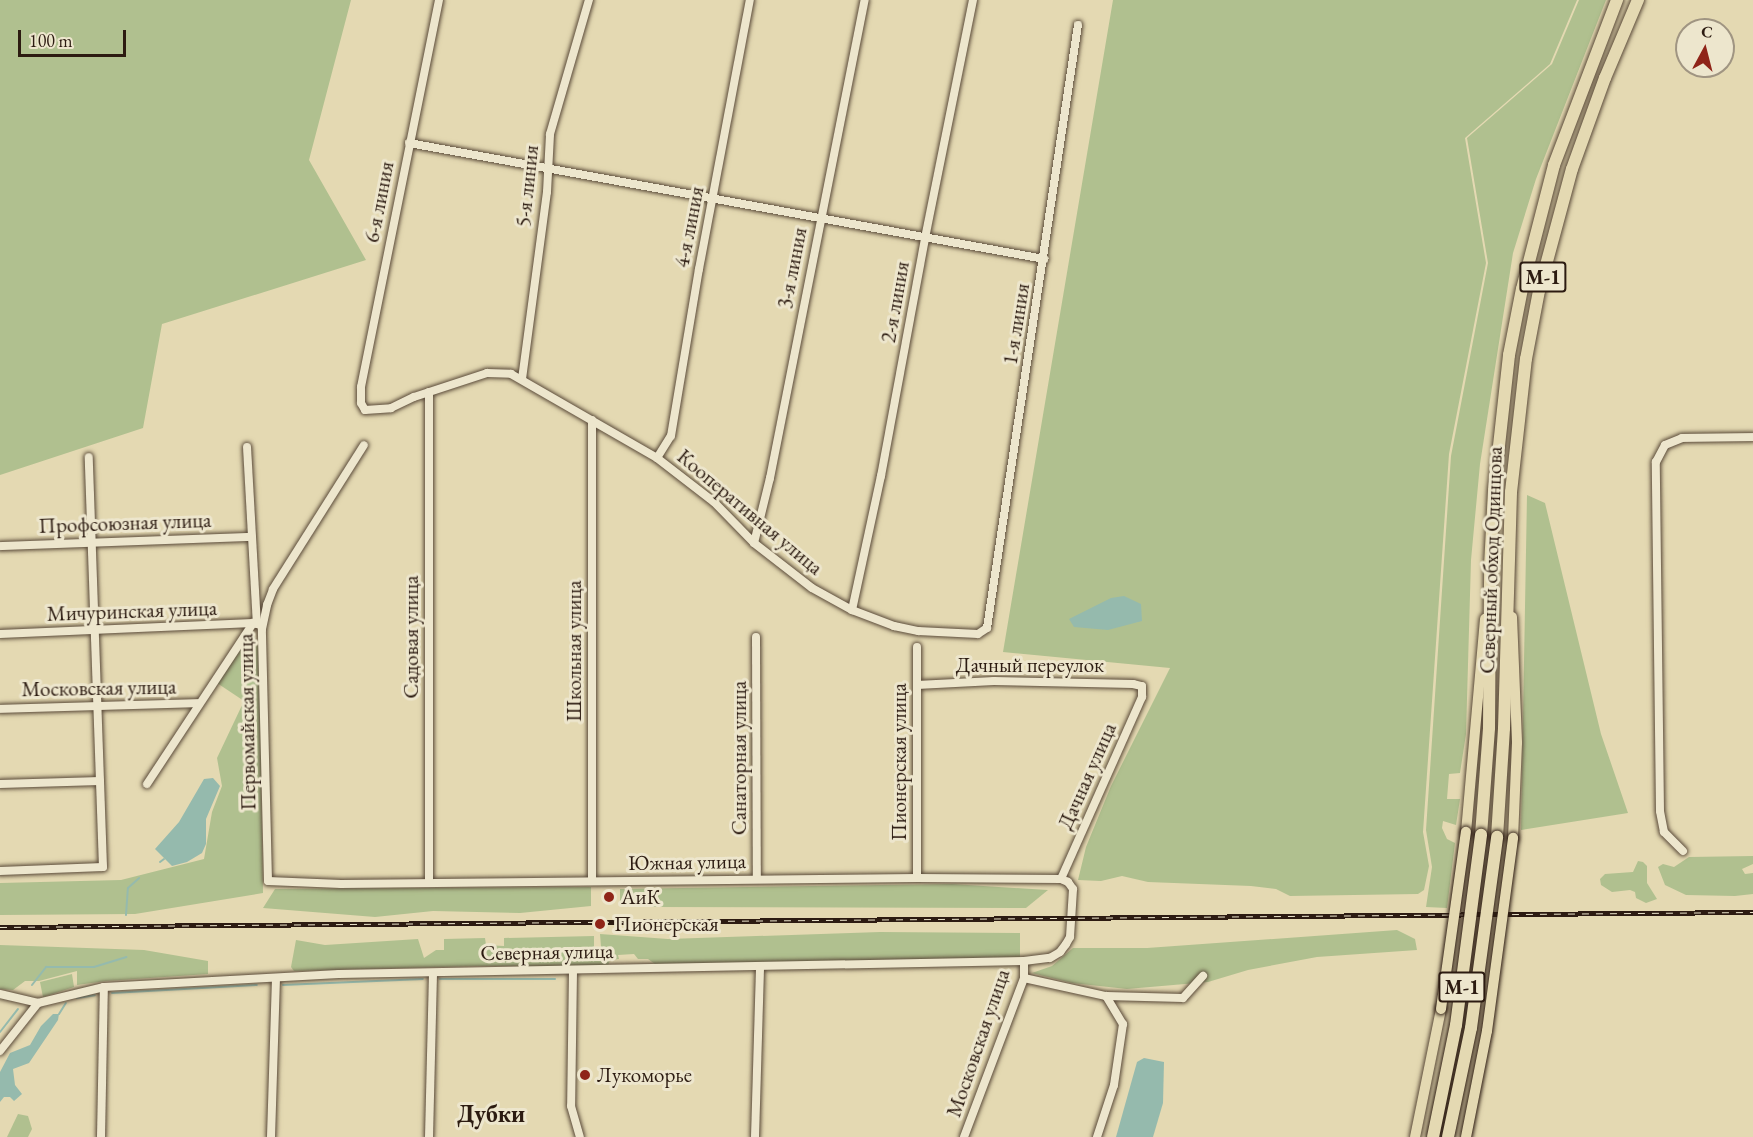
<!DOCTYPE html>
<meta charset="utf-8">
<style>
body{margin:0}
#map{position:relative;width:1753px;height:1137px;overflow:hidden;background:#e4d9b2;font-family:"EB Garamond",serif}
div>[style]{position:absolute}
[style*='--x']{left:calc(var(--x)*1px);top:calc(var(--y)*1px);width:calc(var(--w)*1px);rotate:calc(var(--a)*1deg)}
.green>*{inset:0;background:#b0c08f}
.water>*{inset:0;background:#95baad}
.stream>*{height:2px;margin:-1px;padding:0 1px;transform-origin:1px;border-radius:1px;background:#95baad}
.roads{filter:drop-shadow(0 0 2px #5a4a39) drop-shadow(0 0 2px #5a4a39)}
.minor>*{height:8px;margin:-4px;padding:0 4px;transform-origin:4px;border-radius:4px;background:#ede6cd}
.major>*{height:10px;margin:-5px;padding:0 5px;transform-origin:5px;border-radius:5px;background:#e4d9b2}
.highway>*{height:12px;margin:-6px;padding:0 6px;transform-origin:6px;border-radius:6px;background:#e4d9b2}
.rail>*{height:4.5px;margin-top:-2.25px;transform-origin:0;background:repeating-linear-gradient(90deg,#ede6cd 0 7px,#2c1b11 0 14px);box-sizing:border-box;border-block:2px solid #2c1b11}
.bridges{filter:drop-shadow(0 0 2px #2c1b11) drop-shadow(0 0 2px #2c1b11)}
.major-bridge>*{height:10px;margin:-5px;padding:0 5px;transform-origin:5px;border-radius:5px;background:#e4d9b2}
.highway-bridge>*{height:12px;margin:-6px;padding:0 6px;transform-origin:6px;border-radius:6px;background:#e4d9b2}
.dots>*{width:16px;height:16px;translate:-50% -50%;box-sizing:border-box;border:3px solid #ede6cd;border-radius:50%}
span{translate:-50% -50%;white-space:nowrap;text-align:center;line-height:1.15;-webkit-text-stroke:6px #ede6cd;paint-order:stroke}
.shield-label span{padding:2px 4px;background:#ede6cd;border:2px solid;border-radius:4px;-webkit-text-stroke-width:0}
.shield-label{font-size:20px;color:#2c1b11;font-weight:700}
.street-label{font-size:21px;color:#2c1b11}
.poi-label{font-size:21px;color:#2c1b11}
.left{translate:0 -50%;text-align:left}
.quarter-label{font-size:24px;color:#2c1b11;font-weight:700}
.north{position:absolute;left:1675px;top:18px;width:60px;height:60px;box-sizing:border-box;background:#ede6cd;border:2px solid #a09582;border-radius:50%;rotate:7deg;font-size:16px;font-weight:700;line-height:24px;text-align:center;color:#2c1b11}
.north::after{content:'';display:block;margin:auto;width:21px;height:27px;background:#8f2418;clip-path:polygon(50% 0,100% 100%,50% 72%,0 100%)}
.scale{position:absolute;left:18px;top:30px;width:108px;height:27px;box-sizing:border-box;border:3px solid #2c1b11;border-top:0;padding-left:8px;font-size:18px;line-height:21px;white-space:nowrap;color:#2c1b11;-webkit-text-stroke:4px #ede6cd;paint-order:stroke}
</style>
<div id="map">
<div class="green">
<div style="clip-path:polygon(0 0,351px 0,309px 160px,366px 260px,162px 324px,143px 428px,0 475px)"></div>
<div style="clip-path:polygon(1113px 0,1577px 0,1550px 64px,1465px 138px,1486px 263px,1449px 454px,1423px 832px,1429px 866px,1424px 890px,1418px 894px,1290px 896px,1276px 889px,1251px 886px,1148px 882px,1122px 876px,1101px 881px,1078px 880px,1086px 847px,1111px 786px,1170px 668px,1003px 652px)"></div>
<div style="clip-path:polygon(1579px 0,1606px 0,1536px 179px,1513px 253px,1480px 464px,1471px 560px,1466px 734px,1460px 773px,1449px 774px,1447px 799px,1460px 799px,1456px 825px,1443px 821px,1442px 828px,1447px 839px,1455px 843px,1447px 908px,1426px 907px,1432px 867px,1426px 830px,1451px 456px,1488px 263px,1467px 138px,1552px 64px)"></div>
<div style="clip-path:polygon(1527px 495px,1545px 503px,1601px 734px,1628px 813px,1521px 830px)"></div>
<div style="clip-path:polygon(252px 632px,259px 645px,263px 893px,135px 914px,0 915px,0 883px,121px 880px,204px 859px,212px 812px,222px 786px,217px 758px,244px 701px,217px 683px)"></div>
<div style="clip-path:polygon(1753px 856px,1753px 864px,1742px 869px,1745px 874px,1753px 873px,1753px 894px,1735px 896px,1686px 895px,1665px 885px,1658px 867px,1663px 864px,1674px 867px,1689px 857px)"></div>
<div style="clip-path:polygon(1638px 861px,1643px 862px,1647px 866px,1647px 883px,1657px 899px,1646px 903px,1636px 898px,1635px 892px,1630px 890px,1612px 892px,1601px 885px,1600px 879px,1605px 874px,1633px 872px)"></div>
<div style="clip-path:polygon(952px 884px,1048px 890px,1026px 908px,652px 907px,620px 901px,620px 889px)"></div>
<div style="clip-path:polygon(591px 887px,591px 906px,520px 913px,433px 911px,375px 917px,263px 908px,275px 889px)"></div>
<div style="clip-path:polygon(1397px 930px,1415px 939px,1417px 950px,1317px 957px,1248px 970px,1208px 982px,1127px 989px,1072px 983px,1032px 973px,1052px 966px,1073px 948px,1147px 948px)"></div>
<div style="clip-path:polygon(880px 932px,1020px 933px,1020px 959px,655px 964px,648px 959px,638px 959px,634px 954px,618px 955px,619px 959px,610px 960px,608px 966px,478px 966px,294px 971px,291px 967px,296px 940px,325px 945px,418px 939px,424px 958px,436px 950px,444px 950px,444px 939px,485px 938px,486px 945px,504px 946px,504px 938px,594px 936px,594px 948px,601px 947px,600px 934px,668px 939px)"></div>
<div style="clip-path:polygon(0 945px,144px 950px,208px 961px,208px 974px,106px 981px,77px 985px,77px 971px,39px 981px,25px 981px,13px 990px,0 989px)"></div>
<div style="clip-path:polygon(72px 974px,74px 987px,43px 997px,40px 982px)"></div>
<div style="clip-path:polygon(18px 1114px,28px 1116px,32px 1129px,28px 1137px,7px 1137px)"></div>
</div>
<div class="water">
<div style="clip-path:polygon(1124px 596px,1141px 604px,1142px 621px,1108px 630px,1074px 627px,1069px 619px,1111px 598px)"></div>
<div style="clip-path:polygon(213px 778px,220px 786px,206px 819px,206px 844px,202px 853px,187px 862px,172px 866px,155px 849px,179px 822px,204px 779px)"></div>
<div style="clip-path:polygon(53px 1014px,59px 1014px,58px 1020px,29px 1063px,13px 1069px,15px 1085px,22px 1094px,14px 1101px,10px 1097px,4px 1097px,0 1102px,0 1072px,10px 1053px,30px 1045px,41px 1026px)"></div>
<div style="clip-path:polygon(1144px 1058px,1164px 1062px,1163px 1103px,1153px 1137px,1116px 1137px,1137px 1062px)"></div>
</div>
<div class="stream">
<div style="--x:160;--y:862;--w:5;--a:-37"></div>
<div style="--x:126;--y:915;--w:27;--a:-86"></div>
<div style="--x:128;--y:888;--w:15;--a:-42"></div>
<div style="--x:440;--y:979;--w:115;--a:0"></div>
<div style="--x:32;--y:985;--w:23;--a:-52"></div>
<div style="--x:46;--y:967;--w:48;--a:0"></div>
<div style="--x:94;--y:967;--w:34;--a:-17"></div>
<div style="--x:283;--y:985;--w:140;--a:-2.5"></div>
<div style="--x:112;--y:993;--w:145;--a:-3.2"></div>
<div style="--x:77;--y:998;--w:18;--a:-9"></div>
<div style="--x:59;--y:1014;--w:13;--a:-58"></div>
<div style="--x:0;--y:1032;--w:29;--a:-52"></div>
</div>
<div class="roads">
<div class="minor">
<div style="--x:439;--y:0;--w:395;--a:101.4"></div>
<div style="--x:361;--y:387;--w:16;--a:90"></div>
<div style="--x:361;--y:403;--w:8;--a:60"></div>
<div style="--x:365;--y:410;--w:26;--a:-4"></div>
<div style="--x:391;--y:408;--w:25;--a:-26"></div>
<div style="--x:414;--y:397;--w:77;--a:-18.2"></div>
<div style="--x:487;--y:373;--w:24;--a:2"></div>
<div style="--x:511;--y:374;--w:168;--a:29.9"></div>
<div style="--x:657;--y:458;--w:72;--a:37.7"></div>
<div style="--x:714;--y:502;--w:57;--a:45.7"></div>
<div style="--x:754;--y:543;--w:73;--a:37.8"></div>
<div style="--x:812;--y:588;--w:46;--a:28.8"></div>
<div style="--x:852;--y:610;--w:45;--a:20.9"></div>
<div style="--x:894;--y:626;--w:25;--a:12"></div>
<div style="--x:918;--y:631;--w:60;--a:2.9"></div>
<div style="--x:978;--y:634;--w:11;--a:-34"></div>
<div style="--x:987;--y:628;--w:610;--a:-81.42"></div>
<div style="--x:409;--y:143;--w:646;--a:10.35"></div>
<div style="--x:522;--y:379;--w:189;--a:-82.4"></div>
<div style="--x:547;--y:192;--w:58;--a:-87"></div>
<div style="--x:550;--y:134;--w:140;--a:-73.8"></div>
<div style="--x:247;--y:447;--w:177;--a:86.8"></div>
<div style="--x:657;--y:458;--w:26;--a:-58"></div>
<div style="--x:671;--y:436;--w:169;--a:-80.5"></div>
<div style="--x:699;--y:269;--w:274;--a:-79.3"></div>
<div style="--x:754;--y:543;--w:67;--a:-76.2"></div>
<div style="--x:770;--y:478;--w:487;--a:-78.8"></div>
<div style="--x:0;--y:546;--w:250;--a:-2.1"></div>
<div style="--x:852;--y:610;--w:137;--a:-77.8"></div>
<div style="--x:881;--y:476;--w:242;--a:-79.5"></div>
<div style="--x:925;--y:238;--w:243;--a:-78.6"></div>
<div style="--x:0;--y:634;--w:253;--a:-2.5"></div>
<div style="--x:253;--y:623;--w:8;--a:14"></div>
<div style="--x:261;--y:625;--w:4;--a:76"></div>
<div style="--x:756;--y:637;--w:242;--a:89.8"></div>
<div style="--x:917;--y:647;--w:231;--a:90"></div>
<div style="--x:917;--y:685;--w:77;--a:-3"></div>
<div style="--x:994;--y:681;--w:139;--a:1.2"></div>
<div style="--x:1133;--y:684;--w:9;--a:13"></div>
<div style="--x:1142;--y:686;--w:11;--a:90"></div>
<div style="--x:1142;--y:697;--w:199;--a:114"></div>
<div style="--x:0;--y:709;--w:198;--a:-1.7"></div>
<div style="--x:0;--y:784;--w:100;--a:-1.7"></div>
<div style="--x:147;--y:784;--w:193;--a:-56.6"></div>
<div style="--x:1683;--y:851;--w:27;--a:-135"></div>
<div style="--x:1664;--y:832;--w:21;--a:-101"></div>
<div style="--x:1660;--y:811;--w:349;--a:-90.7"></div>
<div style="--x:1656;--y:462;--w:19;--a:-62"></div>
<div style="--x:1665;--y:445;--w:18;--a:-22"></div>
<div style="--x:1682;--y:438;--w:71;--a:-0.8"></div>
<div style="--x:0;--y:871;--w:103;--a:-2.2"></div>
<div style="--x:103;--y:867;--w:410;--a:-92"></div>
<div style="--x:592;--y:881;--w:461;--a:-90"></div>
<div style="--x:429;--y:882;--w:490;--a:-90"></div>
<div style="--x:573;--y:971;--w:135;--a:90.8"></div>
<div style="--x:571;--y:1106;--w:32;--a:74"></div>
<div style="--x:1024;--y:978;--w:84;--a:12.4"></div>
<div style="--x:1106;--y:996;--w:33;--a:59"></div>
<div style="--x:1123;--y:1024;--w:62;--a:98.4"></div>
<div style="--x:1114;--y:1085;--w:55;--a:108.1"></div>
<div style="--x:0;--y:994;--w:39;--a:13"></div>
<div style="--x:38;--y:1003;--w:68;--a:-13.6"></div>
<div style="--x:104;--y:987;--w:235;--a:-3.2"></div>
<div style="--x:339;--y:974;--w:685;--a:-1.09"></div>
<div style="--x:1024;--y:961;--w:26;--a:-7"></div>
<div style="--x:1050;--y:958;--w:12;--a:-31"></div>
<div style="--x:1060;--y:952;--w:10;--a:-53"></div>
<div style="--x:1066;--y:944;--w:8;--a:-60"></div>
<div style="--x:1070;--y:937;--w:48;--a:-86.4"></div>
<div style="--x:1073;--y:889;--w:9;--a:-126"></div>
<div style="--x:1068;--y:882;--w:8;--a:-157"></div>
<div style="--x:1061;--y:879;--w:144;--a:-179.6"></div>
<div style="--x:917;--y:878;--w:576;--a:179.4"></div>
<div style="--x:341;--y:884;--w:73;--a:-177.6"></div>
<div style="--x:268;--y:881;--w:252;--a:-91.4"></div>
<div style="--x:262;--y:629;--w:25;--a:-78"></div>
<div style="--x:267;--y:605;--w:17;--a:-69"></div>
<div style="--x:273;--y:589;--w:170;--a:-57.7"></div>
<div style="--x:1106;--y:996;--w:77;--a:1.5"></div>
<div style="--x:1183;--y:998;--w:30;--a:-48"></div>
<div style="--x:0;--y:1051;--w:61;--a:-51.6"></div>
<div style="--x:101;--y:1137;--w:150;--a:-88.9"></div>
<div style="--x:271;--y:1137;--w:159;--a:-88.2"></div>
<div style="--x:429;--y:1137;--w:164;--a:-88.6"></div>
<div style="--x:755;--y:1137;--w:170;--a:-88.3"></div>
<div style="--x:964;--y:1137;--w:170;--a:-69.3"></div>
<div style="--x:1024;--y:978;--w:17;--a:-90"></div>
</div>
<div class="major">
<div style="--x:1512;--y:617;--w:126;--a:87.7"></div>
<div style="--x:1517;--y:743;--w:95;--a:92.4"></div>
<div style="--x:1466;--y:832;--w:214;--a:-84.9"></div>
<div style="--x:1415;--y:1137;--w:131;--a:-78.5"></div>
</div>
<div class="highway">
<div style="--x:1481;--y:835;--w:107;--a:-85.7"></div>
<div style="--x:1489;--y:728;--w:161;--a:-89.6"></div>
<div style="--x:1490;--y:567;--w:76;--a:-87"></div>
<div style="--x:1494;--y:491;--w:137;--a:-83.7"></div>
<div style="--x:1509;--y:355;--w:67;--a:-78.9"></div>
<div style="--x:1522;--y:289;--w:128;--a:-75.5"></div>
<div style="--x:1554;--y:165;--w:177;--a:-69.1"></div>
<div style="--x:1497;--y:837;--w:109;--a:-86.3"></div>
<div style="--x:1504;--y:728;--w:236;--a:-88.3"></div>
<div style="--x:1511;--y:492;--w:134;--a:-83.6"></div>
<div style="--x:1526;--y:359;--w:69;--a:-79.2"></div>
<div style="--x:1539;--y:291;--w:126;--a:-74.9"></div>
<div style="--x:1572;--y:169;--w:97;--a:-70.1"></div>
<div style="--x:1605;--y:78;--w:85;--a:-67.1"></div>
</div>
</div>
<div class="rail">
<div style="--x:0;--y:927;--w:1753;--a:-0.49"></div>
</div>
<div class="bridges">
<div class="major-bridge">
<div style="--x:1441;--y:1009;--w:179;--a:-82"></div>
<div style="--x:1466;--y:1137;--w:108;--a:-78.8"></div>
<div style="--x:1487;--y:1031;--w:195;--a:-82.3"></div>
</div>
<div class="highway-bridge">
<div style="--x:1433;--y:1137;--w:114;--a:-78.4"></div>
<div style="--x:1456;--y:1025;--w:192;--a:-82.5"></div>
<div style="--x:1448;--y:1137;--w:111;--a:-78.1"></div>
<div style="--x:1471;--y:1028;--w:193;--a:-82.2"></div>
</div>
</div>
<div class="dots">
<div style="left:609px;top:897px;background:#8f2418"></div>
<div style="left:600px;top:924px;background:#8f2418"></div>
<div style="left:585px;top:1075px;background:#8f2418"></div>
</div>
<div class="shield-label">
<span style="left:1543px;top:277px">М-1</span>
<span style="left:1462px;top:987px">М-1</span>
</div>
<div class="street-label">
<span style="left:527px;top:186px;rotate:-84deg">5-я линия</span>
<span style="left:379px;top:202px;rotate:-79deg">6-я линия</span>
<span style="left:689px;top:227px;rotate:-79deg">4-я линия</span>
<span style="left:792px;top:268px;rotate:-79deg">3-я линия</span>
<span style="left:895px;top:302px;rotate:-80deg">2-я линия</span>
<span style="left:1016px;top:324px;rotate:-81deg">1-я линия</span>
<span style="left:750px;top:512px;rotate:40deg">Кооперативная улица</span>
<span style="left:125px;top:523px;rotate:-2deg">Профсоюзная улица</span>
<span style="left:1491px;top:560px;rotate:-88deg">Северный обход Одинцова</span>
<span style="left:132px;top:611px;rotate:-2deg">Мичуринская улица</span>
<span style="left:411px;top:637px;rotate:-90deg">Садовая улица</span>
<span style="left:574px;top:651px;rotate:-90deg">Школьная улица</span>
<span style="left:1030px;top:665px">Дачный переулок</span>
<span style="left:99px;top:688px;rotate:-1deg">Московская улица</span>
<span style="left:247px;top:722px;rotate:-91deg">Первомайская улица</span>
<span style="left:739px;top:758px;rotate:-90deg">Санаторная улица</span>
<span style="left:899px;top:762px;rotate:-90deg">Пионерская улица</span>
<span style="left:1087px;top:776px;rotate:-66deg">Дачная улица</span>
<span style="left:687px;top:862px;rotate:-1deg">Южная улица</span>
<span style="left:547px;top:952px;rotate:-1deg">Северная улица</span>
<span style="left:978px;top:1043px;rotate:-71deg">Московская улица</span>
</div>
<div class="poi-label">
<span class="left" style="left:621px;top:897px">АиК</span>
<span class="left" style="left:614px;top:924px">Пионерская</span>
<span class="left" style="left:597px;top:1075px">Лукоморье</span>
</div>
<div class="quarter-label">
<span style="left:491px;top:1114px">Дубки</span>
</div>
<div class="north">С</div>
<div class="scale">100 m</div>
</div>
